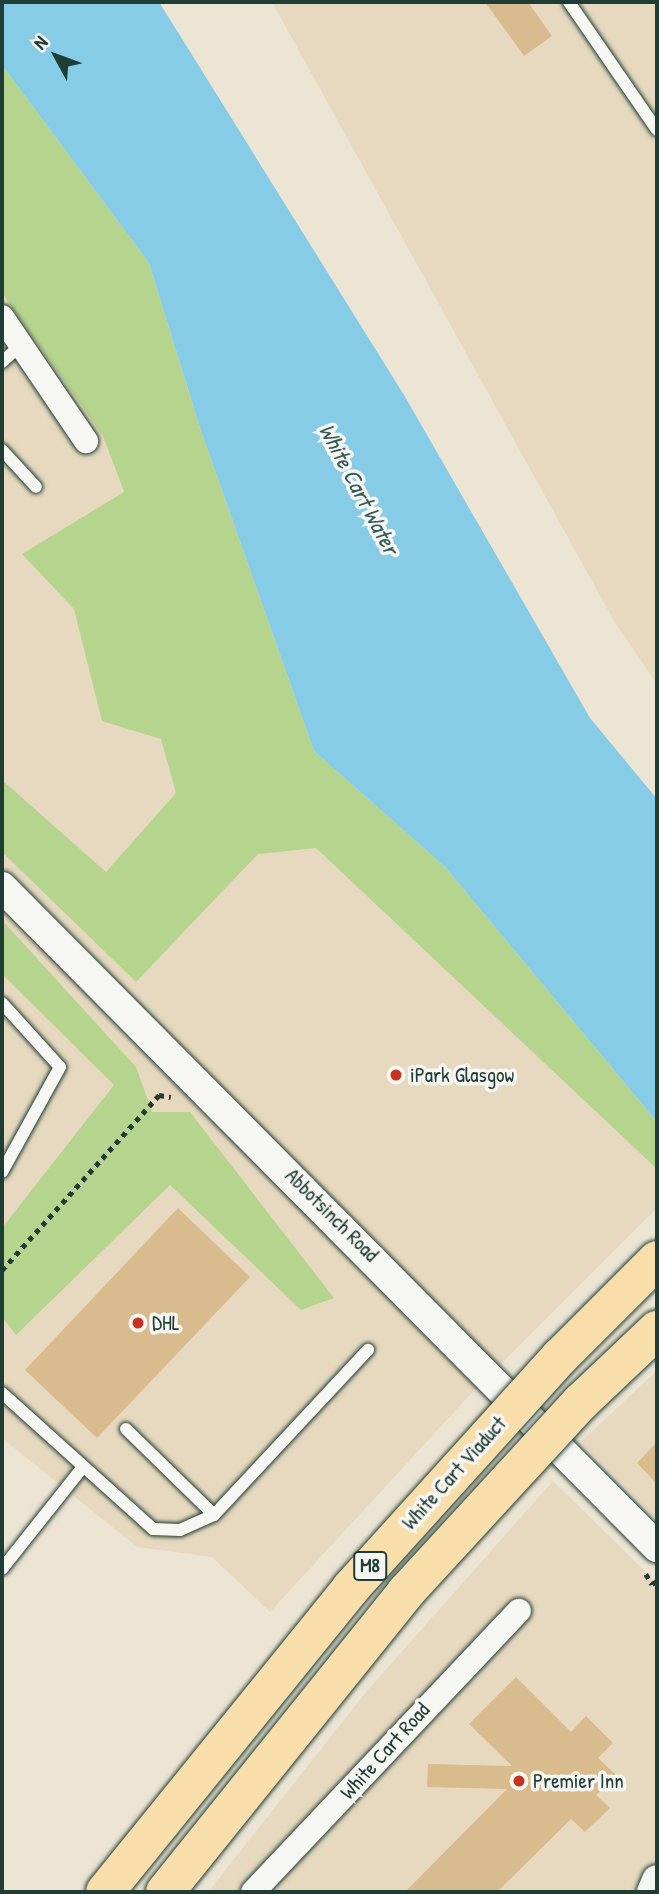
<!DOCTYPE html>
<style>
body{margin:0}
#map{position:relative;width:659px;height:1894px;overflow:hidden;background:#ede5d4;font-family:"Patrick Hand",sans-serif}
div>[style]{position:absolute}
[style*='--x']{left:calc(var(--x)*1px);top:calc(var(--y)*1px);width:calc(var(--w)*1px);rotate:calc(var(--a)*1deg)}
.built>*{inset:0;background:#e7d9bf}
.green>*{inset:0;background:#b5d48d}
.water>*{inset:0;background:#86cce7}
.building>*{inset:0;background:#d9bc8d}
.path>*{height:4.5px;margin-top:-2.25px;transform-origin:0;background:repeating-linear-gradient(90deg,#1f3d34 0 5px,transparent 0 10px)}
.roads{filter:drop-shadow(0 0 2px #1f3d34) drop-shadow(0 0 2px #1f3d34)}
.service>*{height:12px;margin:-6px;padding:0 6px;transform-origin:6px;border-radius:6px;background:#f6f6f2}
.minor>*{height:24px;margin:-12px;padding:0 12px;transform-origin:12px;border-radius:12px;background:#f6f6f2}
.tertiary>*{height:30px;margin:-15px;padding:0 15px;transform-origin:15px;border-radius:15px;background:#f6f6f2}
.bridges{filter:drop-shadow(0 0 2px #1f3d34) drop-shadow(0 0 2px #1f3d34)}
.motorway-bridge>*{height:38px;margin:-19px;padding:0 19px;transform-origin:19px;border-radius:19px;background:#f8deab}
.dots>*{width:19px;height:19px;translate:-50% -50%;box-sizing:border-box;border:4px solid #f6f6f2;border-radius:50%}
span{translate:-50% -50%;white-space:nowrap;text-align:center;line-height:1.15;-webkit-text-stroke:7px #f6f6f2;paint-order:stroke}
.shield-label span{padding:2px 5px;background:#f6f6f2;border:2px solid;border-radius:5px;-webkit-text-stroke-width:0}
.shield-label{font-size:19px;color:#1f3d34;font-weight:700}
.poi-label{font-size:21px;color:#1f3d34}
.left{translate:0 -50%;text-align:left}
.street-label{font-size:21px;color:#1f3d34}
.water-label{font-size:23px;color:#345a58;font-style:italic}
.frame{position:absolute;inset:0;border:4px solid #1f3d34;pointer-events:none}
.north{position:absolute;left:21px;top:21px;width:70px;height:70px;-webkit-text-stroke:5px #f6f6f2;paint-order:stroke;rotate:311deg;font-size:19px;font-weight:700;line-height:28px;text-align:center;color:#1f3d34}
.north::after{content:'';display:block;margin:auto;width:24px;height:32px;background:#1f3d34;clip-path:polygon(50% 0,100% 100%,50% 72%,0 100%)}
</style>
<div id="map">
<div class="built">
<div style="clip-path:polygon(272px 2px,657px 2px,657px 684px,614px 621px)"></div>
<div style="clip-path:polygon(2px 293px,103px 436px,124px 493px,312px 832px,657px 1161px,657px 1208px,467px 1398px,270px 1612px,212px 1557px,137px 1547px,2px 1438px)"></div>
<div style="clip-path:polygon(657px 1370px,657px 1519px,581px 1442px)"></div>
<div style="clip-path:polygon(553px 1481px,657px 1583px,657px 1892px,208px 1892px,366px 1692px)"></div>
</div>
<div class="green">
<div style="clip-path:polygon(2px 65px,149px 263px,200px 428px,314px 751px,445px 867px,657px 1122px,657px 1169px,316px 848px,258px 854px,136px 982px,2px 852px,2px 780px,106px 872px,176px 793px,161px 739px,102px 721px,74px 609px,22px 554px,124px 492px,103px 436px,2px 293px)"></div>
<div style="clip-path:polygon(2px 920px,136px 1067px,152px 1112px,190px 1112px,334px 1298px,301px 1310px,170px 1185px,16px 1335px,2px 1317px,2px 1228px,114px 1085px,2px 974px)"></div>
</div>
<div class="water">
<div style="clip-path:polygon(2px 2px,159px 2px,404px 395px,590px 718px,657px 799px,657px 1122px,445px 867px,314px 751px,200px 428px,149px 263px,2px 65px)"></div>
</div>
<div class="building">
<div style="clip-path:polygon(485px 2px,528px 2px,552px 36px,524px 56px)"></div>
<div style="clip-path:polygon(178px 1208px,250px 1277px,97px 1438px,25px 1370px)"></div>
<div style="clip-path:polygon(657px 1442px,657px 1484px,637px 1463px)"></div>
<div style="clip-path:polygon(516px 1677px,571px 1732px,586px 1716px,613px 1743px,598px 1758px,616px 1775px,596px 1795px,610px 1808px,585px 1832px,571px 1819px,497px 1892px,405px 1892px,507px 1789px,427px 1787px,428px 1764px,512px 1766px,469px 1724px)"></div>
</div>
<div class="path">
<div style="--x:2;--y:1270;--w:235;--a:-48.1"></div>
<div style="--x:159;--y:1095;--w:12;--a:9"></div>
<div style="--x:646;--y:1574;--w:12;--a:59"></div>
<div style="--x:652;--y:1584;--w:6;--a:-31"></div>
</div>
<div class="roads">
<div class="service">
<div style="--x:569;--y:2;--w:155;--a:55.5"></div>
<div style="--x:2;--y:362;--w:25;--a:-42"></div>
<div style="--x:2;--y:450;--w:50;--a:47.4"></div>
<div style="--x:2;--y:1003;--w:86;--a:47.8"></div>
<div style="--x:60;--y:1067;--w:120;--a:118.9"></div>
<div style="--x:2;--y:1393;--w:203;--a:42"></div>
<div style="--x:153;--y:1529;--w:27;--a:2"></div>
<div style="--x:180;--y:1530;--w:37;--a:-24"></div>
<div style="--x:214;--y:1515;--w:226;--a:-47"></div>
<div style="--x:126;--y:1429;--w:123;--a:44.3"></div>
<div style="--x:2;--y:1569;--w:129;--a:-51.6"></div>
</div>
<div class="minor">
<div style="--x:2;--y:317;--w:150;--a:55.9"></div>
<div style="--x:253;--y:1892;--w:387;--a:-46.6"></div>
</div>
<div class="tertiary">
<div style="--x:2;--y:887;--w:930;--a:45.22"></div>
<div style="--x:652;--y:1892;--w:13;--a:-67"></div>
</div>
</div>
<div class="bridges">
<div class="motorway-bridge">
<div style="--x:105;--y:1892;--w:391;--a:-51"></div>
<div style="--x:351;--y:1588;--w:312;--a:-47.9"></div>
<div style="--x:560;--y:1357;--w:137;--a:-45"></div>
<div style="--x:165;--y:1892;--w:385;--a:-51.2"></div>
<div style="--x:406;--y:1592;--w:258;--a:-47.4"></div>
<div style="--x:581;--y:1402;--w:105;--a:-43.5"></div>
</div>
</div>
<div class="dots">
<div style="left:396px;top:1075px;background:#c8321e"></div>
<div style="left:138px;top:1323px;background:#c8321e"></div>
<div style="left:519px;top:1781px;background:#c8321e"></div>
</div>
<div class="shield-label">
<span style="left:370px;top:1566px">M8</span>
</div>
<div class="poi-label">
<span class="left" style="left:410px;top:1075px">iPark Glasgow</span>
<span class="left" style="left:152px;top:1323px">DHL</span>
<span class="left" style="left:533px;top:1781px">Premier Inn</span>
</div>
<div class="street-label">
<span style="left:332px;top:1215px;rotate:45deg">Abbotsinch Road</span>
<span style="left:454px;top:1473px;rotate:-48deg">White Cart Viaduct</span>
<span style="left:385px;top:1751px;rotate:-48deg">White Cart Road</span>
</div>
<div class="water-label">
<span style="left:359px;top:489px;rotate:62deg">White Cart Water</span>
</div>
<div class="frame"></div>
<div class="north">N</div>
</div>
